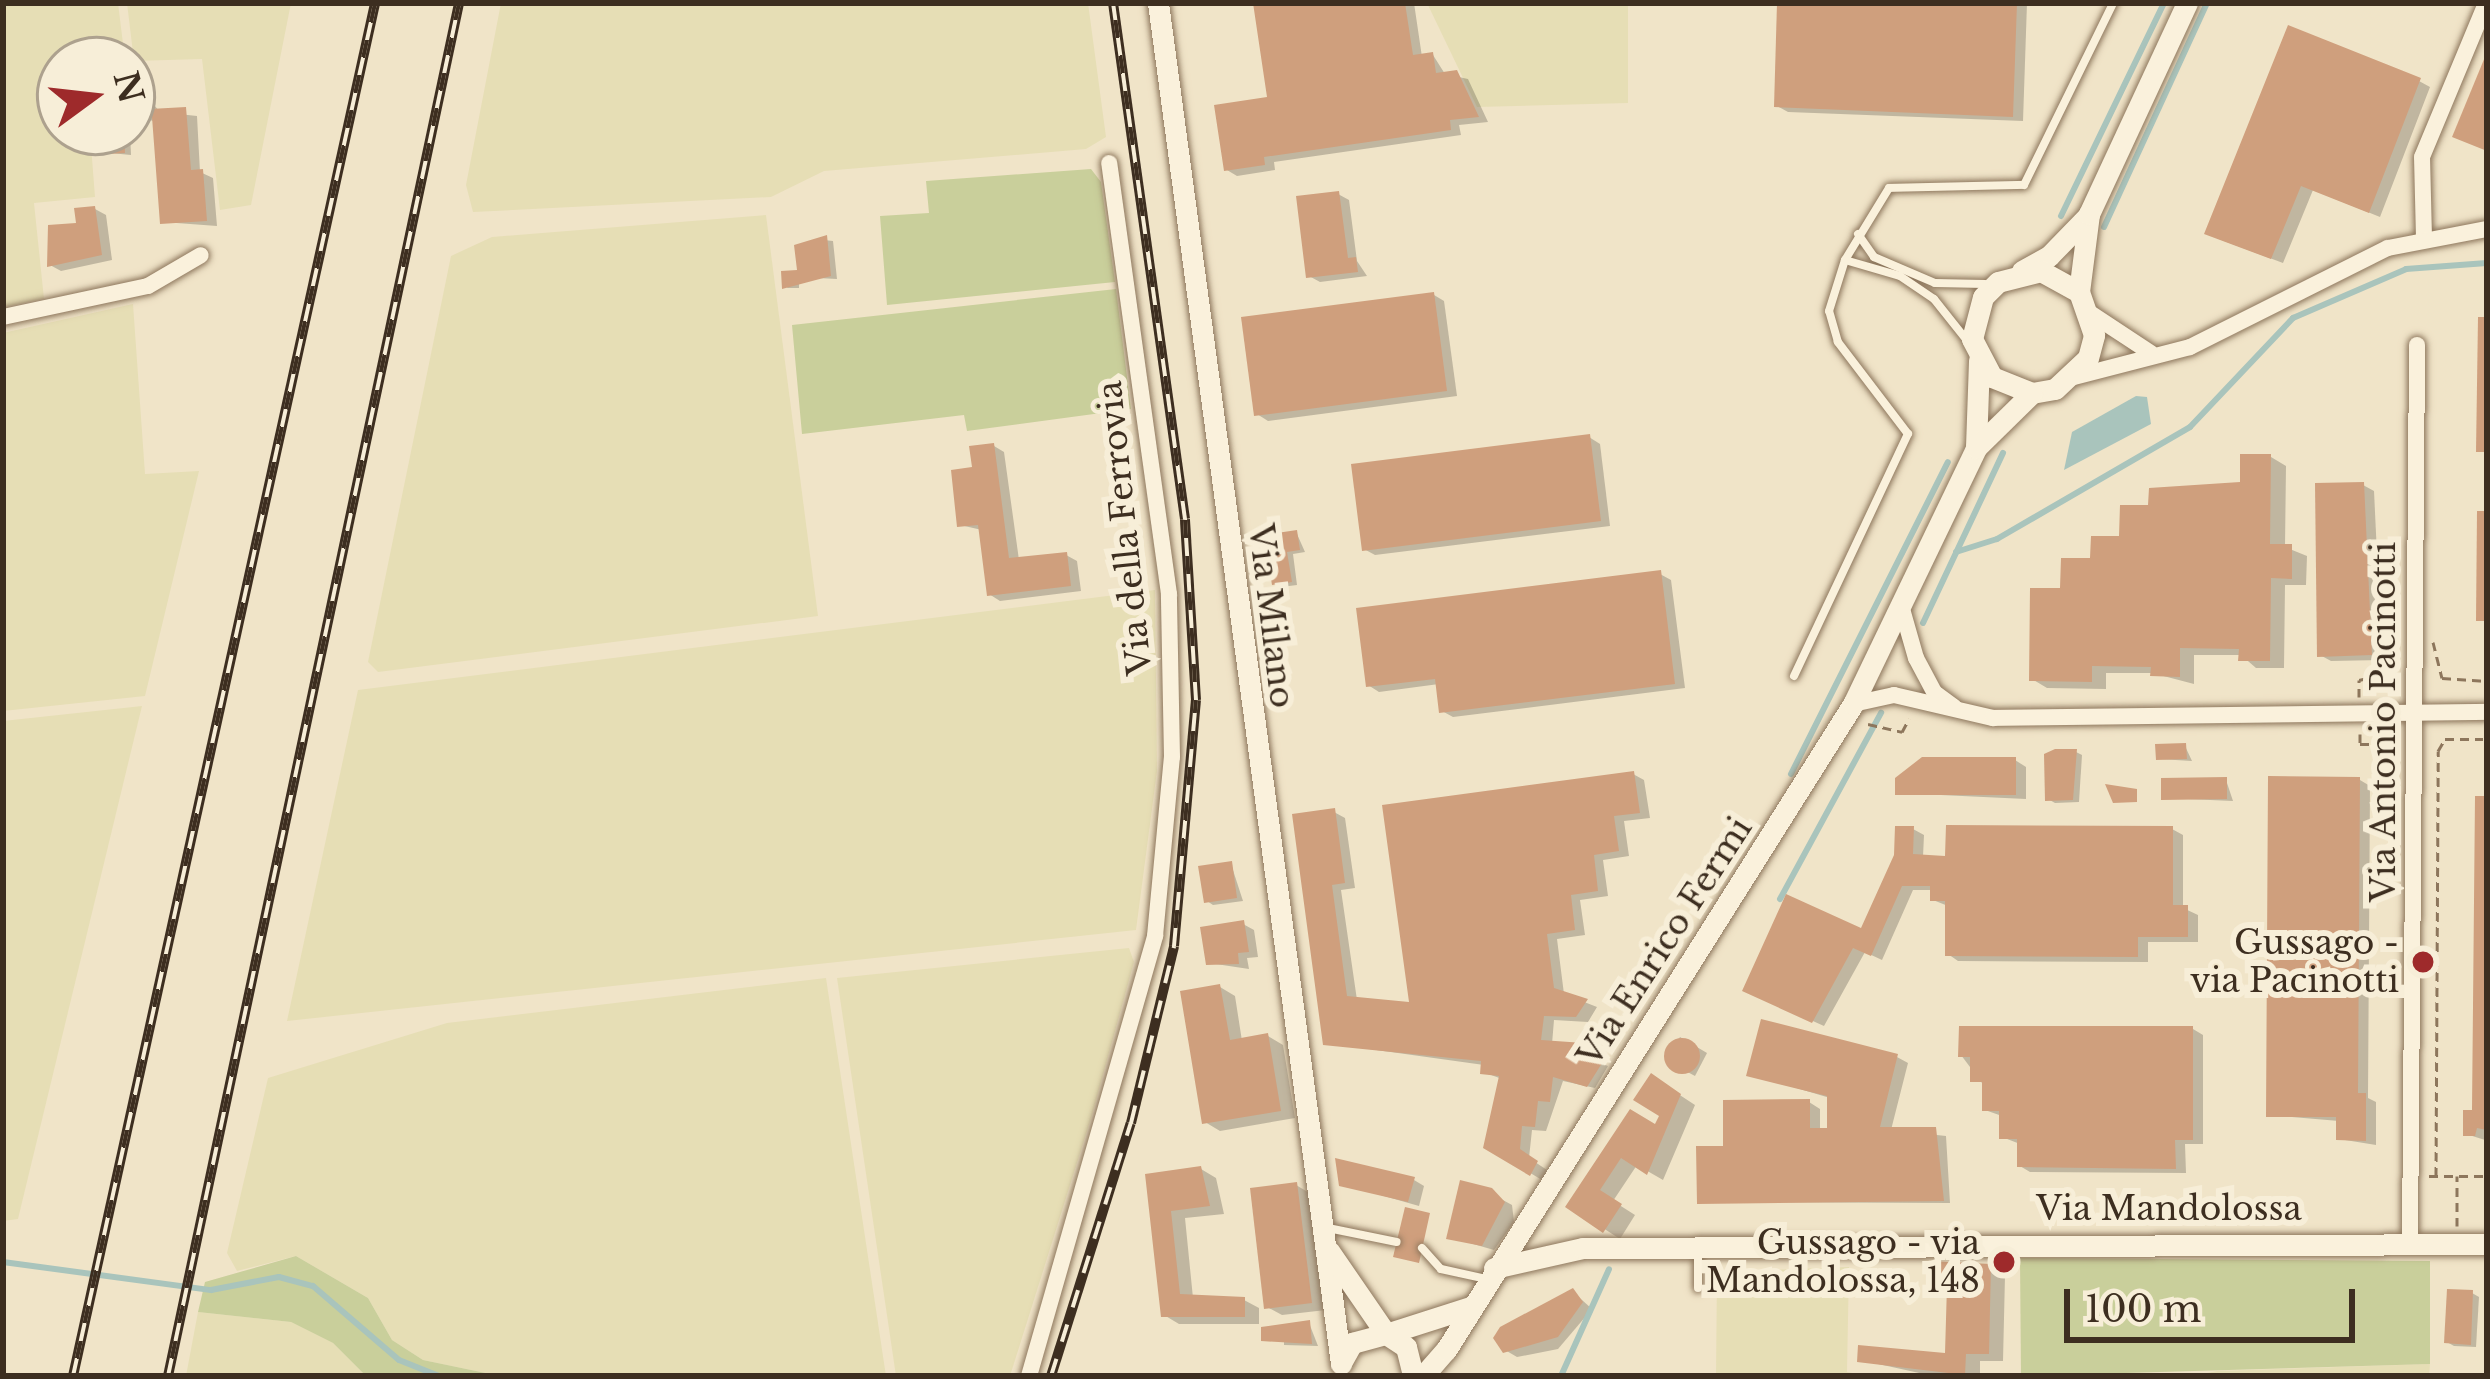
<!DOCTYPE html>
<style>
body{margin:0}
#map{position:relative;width:2490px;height:1379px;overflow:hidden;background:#f0e4c8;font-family:"Libre Baskerville",serif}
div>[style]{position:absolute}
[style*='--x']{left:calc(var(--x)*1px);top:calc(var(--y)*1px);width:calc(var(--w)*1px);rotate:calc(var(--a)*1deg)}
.farmland>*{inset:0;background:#e6deb5}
.green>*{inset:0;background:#c9cf9b}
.water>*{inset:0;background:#a9c4bc}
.shadow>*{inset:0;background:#0003}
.stream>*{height:6px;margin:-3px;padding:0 3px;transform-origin:3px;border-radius:3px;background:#a9c4bc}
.building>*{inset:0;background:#cf9f7d}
.round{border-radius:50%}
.path>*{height:3px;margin-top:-1.5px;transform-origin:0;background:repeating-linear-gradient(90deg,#8d765c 0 9px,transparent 0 15px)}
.roads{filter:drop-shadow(0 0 3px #8d765c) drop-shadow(0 0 3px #8d765c)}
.service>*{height:8px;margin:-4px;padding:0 4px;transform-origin:4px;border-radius:4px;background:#faf1dc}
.minor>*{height:16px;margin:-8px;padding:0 8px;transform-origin:8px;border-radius:8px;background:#faf1dc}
.tertiary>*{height:21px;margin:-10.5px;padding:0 10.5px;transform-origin:10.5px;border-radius:10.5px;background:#faf1dc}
.secondary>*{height:21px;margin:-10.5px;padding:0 10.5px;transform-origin:10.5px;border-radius:10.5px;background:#faf1dc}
.rail>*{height:10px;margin-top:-5px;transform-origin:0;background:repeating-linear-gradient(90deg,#f7eed8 0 18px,#3d2e20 0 36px);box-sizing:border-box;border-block:3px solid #3d2e20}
.dots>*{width:33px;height:33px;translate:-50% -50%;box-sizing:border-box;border:6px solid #f7eed8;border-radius:50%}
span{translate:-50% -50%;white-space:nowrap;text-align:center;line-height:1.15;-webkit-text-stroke:12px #f7eed8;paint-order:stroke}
.street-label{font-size:33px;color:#3d2e20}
.poi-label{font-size:33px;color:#3d2e20}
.right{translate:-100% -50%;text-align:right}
.frame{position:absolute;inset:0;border:6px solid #3d2e20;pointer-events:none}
.north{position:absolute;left:36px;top:36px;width:120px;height:120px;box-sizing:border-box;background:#f7eed8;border:3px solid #ada18e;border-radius:50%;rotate:75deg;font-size:33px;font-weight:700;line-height:48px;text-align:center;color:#3d2e20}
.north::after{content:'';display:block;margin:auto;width:42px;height:54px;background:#9e2a2b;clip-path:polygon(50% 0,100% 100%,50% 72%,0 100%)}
.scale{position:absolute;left:2064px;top:1289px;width:291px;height:54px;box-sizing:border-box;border:6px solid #3d2e20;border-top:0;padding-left:15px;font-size:36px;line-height:42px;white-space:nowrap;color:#3d2e20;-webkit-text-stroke:9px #f7eed8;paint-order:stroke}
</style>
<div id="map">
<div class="farmland">
<div style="clip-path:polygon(3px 3px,118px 3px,125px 60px,60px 60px,60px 132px,90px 132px,95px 197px,34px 203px,44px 299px,4px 307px)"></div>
<div style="clip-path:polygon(127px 3px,291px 3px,251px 205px,220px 210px,202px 59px,134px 61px)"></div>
<div style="clip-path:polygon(501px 3px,1088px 3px,1106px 137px,1086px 149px,824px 171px,771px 197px,473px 212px,466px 185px)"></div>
<div style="clip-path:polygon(1427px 3px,1628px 3px,1628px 103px,1477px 107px)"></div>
<div style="clip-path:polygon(766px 215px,818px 616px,378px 672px,368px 662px,451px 256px,492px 237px)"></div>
<div style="clip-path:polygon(133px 304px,145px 474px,199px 471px,145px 696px,3px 711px,3px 333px)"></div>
<div style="clip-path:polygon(1155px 590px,1157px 771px,1136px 930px,287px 1021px,358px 690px)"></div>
<div style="clip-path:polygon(142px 706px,18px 1219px,3px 1221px,3px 721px)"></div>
<div style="clip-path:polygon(1129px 948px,1134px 962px,1092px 1115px,1010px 1376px,896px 1376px,837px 978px)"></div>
<div style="clip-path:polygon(826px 978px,886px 1376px,500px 1376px,423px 1360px,392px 1340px,368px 1298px,296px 1256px,237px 1271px,227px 1253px,268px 1078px,447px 1023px)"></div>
<div style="clip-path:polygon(1849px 1267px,1847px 1372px,1869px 1376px,1716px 1376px,1717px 1272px)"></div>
<div style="clip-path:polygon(198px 1312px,291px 1322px,333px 1343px,366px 1376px,186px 1376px)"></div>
<div style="clip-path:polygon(2430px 1364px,2429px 1376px,2193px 1376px,2217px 1371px)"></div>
</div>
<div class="green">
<div style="clip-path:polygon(1091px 169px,1101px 182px,1115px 282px,887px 305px,880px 216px,929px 213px,926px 181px)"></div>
<div style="clip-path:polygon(1116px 289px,1131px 409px,967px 431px,964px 415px,802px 434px,792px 325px)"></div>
<div style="clip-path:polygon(296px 1256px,368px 1298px,392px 1340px,423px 1360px,500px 1376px,366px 1376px,333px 1343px,291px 1322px,198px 1312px,205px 1282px)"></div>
<div style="clip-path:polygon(2020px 1258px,2430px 1261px,2430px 1364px,2021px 1376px)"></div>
</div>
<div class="water">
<div style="clip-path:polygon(2136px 396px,2147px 397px,2151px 424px,2064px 470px,2072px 432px)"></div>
</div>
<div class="shadow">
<div style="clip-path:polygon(1256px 3px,1414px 3px,1422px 57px,1433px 55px,1445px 74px,1468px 79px,1488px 122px,1459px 125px,1461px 135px,1274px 162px,1275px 170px,1237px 176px,1227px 170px,1270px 99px)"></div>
<div style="clip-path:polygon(1780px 3px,2027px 3px,2023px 121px,1788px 112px,1777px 106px)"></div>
<div style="clip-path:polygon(2419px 81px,2430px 87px,2380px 217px,2313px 190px,2283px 263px,2219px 239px)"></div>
<div style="clip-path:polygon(149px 99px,160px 112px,197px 116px,200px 172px,213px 178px,217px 226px,163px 222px,156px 122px,138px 116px)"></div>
<div style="clip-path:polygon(109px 132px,130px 132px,131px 155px,110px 153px)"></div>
<div style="clip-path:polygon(1338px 194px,1349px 200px,1357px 261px,1367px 276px,1320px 282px,1309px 276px)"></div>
<div style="clip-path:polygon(95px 209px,106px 215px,112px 260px,61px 271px,50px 265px)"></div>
<div style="clip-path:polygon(814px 239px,833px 241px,837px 279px,799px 277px,799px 288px,787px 288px)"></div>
<div style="clip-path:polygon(1434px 295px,1444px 301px,1457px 396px,1268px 421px,1257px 414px)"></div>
<div style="clip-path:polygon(1589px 437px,1600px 444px,1610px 526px,1375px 555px,1364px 549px)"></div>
<div style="clip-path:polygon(994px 446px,1004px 452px,1019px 560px,1066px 555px,1077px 561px,1081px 591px,1000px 601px,989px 594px,982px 530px,960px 525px,975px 470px)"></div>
<div style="clip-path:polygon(2271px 457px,2286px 466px,2285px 547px,2307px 556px,2306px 585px,2285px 585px,2284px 668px,2256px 668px,2241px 655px,2194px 655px,2194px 684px,2152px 673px,2106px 673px,2106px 689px,2047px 688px,2032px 679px,2063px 591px,2093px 561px,2151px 508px,2243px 485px)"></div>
<div style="clip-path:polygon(2363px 485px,2374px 491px,2382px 660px,2331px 661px,2320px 655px)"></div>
<div style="clip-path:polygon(1297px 534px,1305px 552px,1293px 554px,1297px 585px,1281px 587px,1268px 538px)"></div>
<div style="clip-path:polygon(1660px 574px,1671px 580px,1685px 688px,1453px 717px,1442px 711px,1439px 684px,1379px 692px,1368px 685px)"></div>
<div style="clip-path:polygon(2185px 746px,2192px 761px,2159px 759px)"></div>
<div style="clip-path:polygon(2076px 752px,2082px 755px,2079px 802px,2055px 803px,2048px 799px)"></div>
<div style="clip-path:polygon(2015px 760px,2026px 767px,2026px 799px,1898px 793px)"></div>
<div style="clip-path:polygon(1633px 774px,1644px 780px,1650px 818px,1624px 821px,1629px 856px,1603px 860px,1608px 896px,1580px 900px,1585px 935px,1557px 939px,1564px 994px,1597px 1007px,1588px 1022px,1554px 1020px,1552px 1044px,1608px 1066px,1595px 1088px,1563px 1081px,1546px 1131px,1532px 1130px,1529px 1158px,1547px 1170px,1542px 1180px,1487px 1147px,1502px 1079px,1483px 1072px,1484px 1065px,1326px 1043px,1334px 812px,1345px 818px,1355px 888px,1341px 890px,1357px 1000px,1412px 1005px)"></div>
<div style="clip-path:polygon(2226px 780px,2233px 801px,2164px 798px)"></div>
<div style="clip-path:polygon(2360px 780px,2370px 786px,2368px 1098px,2376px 1102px,2376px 1145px,2339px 1139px,2339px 1121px,2269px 1115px)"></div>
<div style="clip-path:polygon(2487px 799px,2487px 1133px,2485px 1140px,2466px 1134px,2475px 1113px)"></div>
<div style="clip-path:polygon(1913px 829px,1924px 835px,1923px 857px,1948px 859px,2172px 829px,2183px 835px,2183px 908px,2198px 915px,2198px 942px,2148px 942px,2148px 962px,1958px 961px,1948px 954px,1948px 906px,1933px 900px,1933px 890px,1913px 890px,1882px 960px,1865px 952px,1824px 1026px,1757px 996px,1863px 932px)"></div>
<div style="clip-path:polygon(1231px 864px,1243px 901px,1213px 905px,1207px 901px)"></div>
<div style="clip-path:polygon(1243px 924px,1254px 930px,1258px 957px,1247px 958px,1249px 969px,1209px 963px)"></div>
<div style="clip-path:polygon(1220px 987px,1235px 996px,1242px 1041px,1268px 1036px,1283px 1045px,1295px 1118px,1220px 1131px,1205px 1122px)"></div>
<div style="clip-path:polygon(2193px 1029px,2203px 1035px,2203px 1144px,2185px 1144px,2186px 1173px,2030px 1172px,2020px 1166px,2020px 1144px,2002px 1137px,2002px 1116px,1985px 1110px,1985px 1087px,1961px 1055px)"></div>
<div style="clip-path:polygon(1680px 1037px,1707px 1053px,1695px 1076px,1665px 1060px)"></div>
<div style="clip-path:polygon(1897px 1057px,1908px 1063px,1891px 1130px,1946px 1136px,1950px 1203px,1700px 1202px,1726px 1149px,1809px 1102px,1820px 1109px,1820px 1131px,1830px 1131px,1830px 1098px,1750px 1074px)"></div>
<div style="clip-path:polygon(1666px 1086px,1695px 1105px,1663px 1180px,1637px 1165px,1613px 1201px,1635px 1215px,1620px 1239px,1569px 1206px,1631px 1113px,1657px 1128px)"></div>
<div style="clip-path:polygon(1201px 1169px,1216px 1178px,1224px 1214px,1185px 1218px,1193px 1298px,1244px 1300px,1259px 1308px,1259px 1324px,1179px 1324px,1164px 1315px,1148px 1176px)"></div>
<div style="clip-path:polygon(1414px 1180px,1424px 1186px,1419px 1206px,1342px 1184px)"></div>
<div style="clip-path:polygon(1296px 1185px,1311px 1194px,1326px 1310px,1282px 1315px,1267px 1307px)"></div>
<div style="clip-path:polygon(1501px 1199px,1512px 1205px,1514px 1222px,1494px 1250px,1449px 1237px)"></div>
<div style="clip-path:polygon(1990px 1267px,2005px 1276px,2003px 1361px,1980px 1361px,1980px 1376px,1933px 1376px,1860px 1360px,1948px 1357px,1950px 1294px,1933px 1284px)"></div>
<div style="clip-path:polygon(1572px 1291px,1592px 1309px,1558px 1349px,1517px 1357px,1505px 1350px,1497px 1339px)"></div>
<div style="clip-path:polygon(2472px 1293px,2479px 1297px,2476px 1347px,2454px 1346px,2447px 1342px)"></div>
<div style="clip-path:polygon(1309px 1323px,1318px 1346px,1284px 1345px,1284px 1340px)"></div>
<div style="clip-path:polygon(2448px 1373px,2472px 1373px,2477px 1376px,2448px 1376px)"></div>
</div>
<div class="stream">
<div style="--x:2061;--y:216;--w:237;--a:-64.2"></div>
<div style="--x:2104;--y:227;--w:247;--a:-65.3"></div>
<div style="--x:1956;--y:552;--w:43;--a:-17.6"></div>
<div style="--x:1997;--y:539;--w:223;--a:-30.1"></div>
<div style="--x:2190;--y:427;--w:150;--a:-46.6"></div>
<div style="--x:2293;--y:318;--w:123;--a:-23.4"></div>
<div style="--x:2406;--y:269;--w:81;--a:-4.2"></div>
<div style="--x:1923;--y:623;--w:188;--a:-64.8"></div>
<div style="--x:1791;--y:774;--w:349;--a:-63.3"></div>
<div style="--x:1780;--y:899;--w:212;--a:-61.5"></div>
<div style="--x:3;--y:1262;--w:210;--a:7.7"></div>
<div style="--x:211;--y:1290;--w:69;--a:-10.8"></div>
<div style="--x:279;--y:1277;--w:35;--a:15"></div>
<div style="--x:313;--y:1286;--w:113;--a:40.7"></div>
<div style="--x:399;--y:1360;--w:43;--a:21.8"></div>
<div style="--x:1561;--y:1376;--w:117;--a:-65.8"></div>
</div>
<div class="building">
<div style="clip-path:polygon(1253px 3px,1405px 3px,1413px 55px,1433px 52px,1436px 73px,1457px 70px,1479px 117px,1450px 120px,1451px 130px,1264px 157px,1265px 165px,1224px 171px,1214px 105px,1267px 97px)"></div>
<div style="clip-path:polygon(1777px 3px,2017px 3px,2013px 117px,1774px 107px)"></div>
<div style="clip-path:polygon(2288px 25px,2421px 78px,2369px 213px,2301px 186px,2271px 259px,2204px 234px)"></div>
<div style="clip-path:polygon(2487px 52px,2487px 151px,2452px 137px)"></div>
<div style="clip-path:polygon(149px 96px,150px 109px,186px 107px,191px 170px,203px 169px,207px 221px,160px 224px,152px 117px,135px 118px,133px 97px)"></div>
<div style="clip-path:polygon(106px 132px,124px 132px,125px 153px,107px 154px)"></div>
<div style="clip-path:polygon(1339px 191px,1348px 258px,1356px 257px,1358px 272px,1306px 278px,1296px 196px)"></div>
<div style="clip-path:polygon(95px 206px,102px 255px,47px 267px,48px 225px,76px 223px,74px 208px)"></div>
<div style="clip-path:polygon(827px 235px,831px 276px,782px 289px,781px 271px,797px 270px,794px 245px)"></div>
<div style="clip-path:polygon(1434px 292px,1447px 391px,1254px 416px,1241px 317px)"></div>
<div style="clip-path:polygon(2478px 317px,2487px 317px,2487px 452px,2476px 452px)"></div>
<div style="clip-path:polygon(1590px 434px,1601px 521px,1362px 551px,1351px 464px)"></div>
<div style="clip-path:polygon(994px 443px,1009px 558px,1067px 552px,1071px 586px,987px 596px,978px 525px,957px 527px,951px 470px,972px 467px,969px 446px)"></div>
<div style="clip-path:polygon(2240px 454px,2271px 454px,2270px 544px,2292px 544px,2292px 579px,2271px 578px,2270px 661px,2238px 661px,2239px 649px,2180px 648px,2180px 677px,2150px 676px,2151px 667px,2092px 666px,2092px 682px,2029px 681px,2030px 588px,2060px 588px,2061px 558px,2090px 558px,2091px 536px,2119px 536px,2120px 505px,2148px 505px,2149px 488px,2240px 482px)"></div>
<div style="clip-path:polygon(2364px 482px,2372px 655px,2317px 657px,2315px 483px)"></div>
<div style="clip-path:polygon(2477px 511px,2487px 511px,2487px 621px,2476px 621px)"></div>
<div style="clip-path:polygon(1297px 530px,1300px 550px,1287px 552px,1292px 582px,1272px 585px,1264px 535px)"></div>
<div style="clip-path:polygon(1661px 570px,1675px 684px,1439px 713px,1435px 679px,1366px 687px,1356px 608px)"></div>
<div style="clip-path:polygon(2186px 743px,2187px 759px,2156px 760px,2155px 744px)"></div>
<div style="clip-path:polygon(2055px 749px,2077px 749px,2073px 800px,2045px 801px,2044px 754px)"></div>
<div style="clip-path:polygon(1922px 757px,2016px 757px,2016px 795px,1895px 795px,1895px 778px)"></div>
<div style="clip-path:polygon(1634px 771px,1640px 813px,1614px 816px,1619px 851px,1594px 855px,1598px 891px,1571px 895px,1575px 930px,1547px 934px,1554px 988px,1588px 999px,1576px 1017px,1544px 1016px,1541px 1040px,1584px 1043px,1604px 1060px,1587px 1087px,1553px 1077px,1550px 1102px,1538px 1101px,1535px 1127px,1522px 1126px,1520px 1149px,1538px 1161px,1530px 1176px,1483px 1148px,1499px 1076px,1480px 1074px,1481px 1061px,1323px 1045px,1292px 814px,1335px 808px,1345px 883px,1332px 885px,1347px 996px,1409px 1002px,1382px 805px)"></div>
<div style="clip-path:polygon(2268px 776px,2360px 777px,2358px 1093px,2366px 1093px,2366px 1141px,2336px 1140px,2336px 1117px,2266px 1117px)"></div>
<div style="clip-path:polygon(2227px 777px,2227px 799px,2161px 800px,2161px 778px)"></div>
<div style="clip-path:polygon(2105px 784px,2137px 789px,2137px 802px,2113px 803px)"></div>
<div style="clip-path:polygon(2475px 796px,2487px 796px,2487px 1130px,2477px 1128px,2475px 1136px,2463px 1136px,2463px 1110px,2472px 1110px)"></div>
<div style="clip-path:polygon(1946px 825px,2173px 826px,2173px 905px,2188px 905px,2188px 937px,2138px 937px,2138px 957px,1945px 956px,1945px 901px,1930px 901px,1930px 886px,1902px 886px,1871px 956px,1853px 948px,1812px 1023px,1742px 991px,1786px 894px,1861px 928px,1894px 855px,1895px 826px,1914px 826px,1913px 854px,1945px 856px)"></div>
<div style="clip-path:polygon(1232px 861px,1237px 898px,1204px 903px,1198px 866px)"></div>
<div style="clip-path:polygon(1244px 920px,1249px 952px,1238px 953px,1239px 964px,1206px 965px,1200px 927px)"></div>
<div style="clip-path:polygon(1220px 984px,1230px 1040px,1268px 1033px,1281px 1111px,1202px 1124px,1180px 991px)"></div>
<div style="clip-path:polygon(1761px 1019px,1898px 1054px,1880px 1127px,1936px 1127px,1944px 1201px,1697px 1204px,1696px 1146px,1723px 1146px,1723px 1100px,1810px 1099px,1810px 1128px,1827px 1128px,1827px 1096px,1746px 1076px)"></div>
<div style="clip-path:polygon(1959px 1026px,2193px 1026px,2193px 1140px,2175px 1140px,2176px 1169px,2017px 1167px,2017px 1139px,1999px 1139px,1999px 1111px,1982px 1111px,1982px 1082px,1970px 1082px,1970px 1057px,1958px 1057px)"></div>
<div class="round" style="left:1664px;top:1038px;width:36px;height:36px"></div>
<div style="clip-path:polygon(1651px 1073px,1681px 1094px,1647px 1175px,1621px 1158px,1600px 1190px,1622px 1204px,1603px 1233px,1565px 1207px,1630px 1109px,1655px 1124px,1659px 1116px,1633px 1100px)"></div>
<div style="clip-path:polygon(1335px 1158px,1415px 1177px,1408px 1202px,1339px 1186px)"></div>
<div style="clip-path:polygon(1201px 1166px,1210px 1206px,1171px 1211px,1180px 1294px,1245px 1297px,1245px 1317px,1161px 1317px,1145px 1174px)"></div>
<div style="clip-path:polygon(1460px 1180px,1492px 1188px,1505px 1202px,1482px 1246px,1446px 1239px)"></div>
<div style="clip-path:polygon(1297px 1182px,1312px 1303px,1264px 1309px,1250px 1188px)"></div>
<div style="clip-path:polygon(1405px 1207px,1430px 1213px,1419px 1263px,1393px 1257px)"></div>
<div style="clip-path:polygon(1930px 1261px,1991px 1264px,1989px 1354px,1966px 1354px,1965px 1375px,1857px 1362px,1858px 1345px,1945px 1353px,1947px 1285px,1930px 1286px)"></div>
<div style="clip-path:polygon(1573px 1288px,1583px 1302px,1558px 1337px,1503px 1353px,1493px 1338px,1500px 1327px)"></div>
<div style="clip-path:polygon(2447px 1289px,2473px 1290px,2471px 1345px,2444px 1343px)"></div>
<div style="clip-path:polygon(1310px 1320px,1312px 1344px,1261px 1341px,1261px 1327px)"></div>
</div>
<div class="path">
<div style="--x:2433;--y:642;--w:37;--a:76"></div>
<div style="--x:2442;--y:678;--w:45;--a:3.8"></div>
<div style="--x:2359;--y:697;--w:17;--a:-90"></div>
<div style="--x:2359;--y:680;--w:37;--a:-13"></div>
<div style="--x:1868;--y:724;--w:35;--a:13"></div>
<div style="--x:1902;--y:732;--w:15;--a:-62"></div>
<div style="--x:2360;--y:734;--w:10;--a:90"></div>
<div style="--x:2360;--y:744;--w:25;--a:0"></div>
<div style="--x:2385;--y:744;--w:15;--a:48"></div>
<div style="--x:2429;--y:1176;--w:58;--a:0"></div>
<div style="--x:2436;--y:1176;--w:425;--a:-89.7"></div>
<div style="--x:2438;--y:751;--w:14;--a:-60"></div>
<div style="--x:2445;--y:739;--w:38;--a:0"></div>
<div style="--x:2457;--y:1226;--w:50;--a:-90"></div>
</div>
<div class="roads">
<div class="service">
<div style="--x:1858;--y:234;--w:28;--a:55"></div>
<div style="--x:1874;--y:257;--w:66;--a:23.1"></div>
<div style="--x:1935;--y:283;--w:50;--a:1.1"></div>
<div style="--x:1845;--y:260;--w:57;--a:16.2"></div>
<div style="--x:1900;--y:276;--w:41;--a:34.1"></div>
<div style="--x:1934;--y:299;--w:50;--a:51.5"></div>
<div style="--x:1794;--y:676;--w:268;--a:-64.8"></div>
<div style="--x:1908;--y:434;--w:116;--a:-127.3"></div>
<div style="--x:1838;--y:342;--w:32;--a:-106"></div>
<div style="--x:1829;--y:311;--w:53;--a:-72.6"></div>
<div style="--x:1845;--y:260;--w:84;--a:-58.6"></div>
<div style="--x:1889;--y:188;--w:135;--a:-1.3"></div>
<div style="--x:2024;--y:185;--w:203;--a:-63.9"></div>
<div style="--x:1328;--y:1228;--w:70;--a:11.5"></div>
<div style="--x:1422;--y:1248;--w:28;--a:48"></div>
<div style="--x:1441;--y:1269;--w:46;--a:12.5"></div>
<div style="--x:1698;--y:1288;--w:40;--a:-90"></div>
</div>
<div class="minor">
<div style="--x:2424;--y:238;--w:81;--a:-91.4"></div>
<div style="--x:2422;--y:157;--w:167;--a:-67.4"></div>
<div style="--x:2090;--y:313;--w:73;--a:33.3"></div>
<div style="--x:3;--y:317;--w:148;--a:-12.1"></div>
<div style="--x:148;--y:286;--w:61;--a:-30.3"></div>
<div style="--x:2074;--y:377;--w:120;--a:-14.5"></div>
<div style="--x:2190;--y:347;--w:221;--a:-26.6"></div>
<div style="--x:2388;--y:248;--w:101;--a:-10.9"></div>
<div style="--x:1902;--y:609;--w:51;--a:74.1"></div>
<div style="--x:1916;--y:658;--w:40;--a:62"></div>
<div style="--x:1935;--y:693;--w:24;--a:36"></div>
<div style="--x:1853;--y:704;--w:42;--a:-12.4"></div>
<div style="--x:1894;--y:695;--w:102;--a:13.1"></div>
<div style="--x:1993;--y:718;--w:494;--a:-0.7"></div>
<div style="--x:2410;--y:1243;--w:898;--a:-89.55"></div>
<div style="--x:1029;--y:1376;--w:458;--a:-74"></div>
<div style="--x:1155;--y:936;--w:180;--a:-84.6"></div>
<div style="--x:1172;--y:757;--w:163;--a:-91.1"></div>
<div style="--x:1169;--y:594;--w:435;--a:-97.9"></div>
</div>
<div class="tertiary">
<div style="--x:1494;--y:1268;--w:91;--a:-12.7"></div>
<div style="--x:1583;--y:1248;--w:904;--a:-0.25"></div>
</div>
<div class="secondary">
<div style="--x:1158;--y:3;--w:1373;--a:82.34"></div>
<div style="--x:2022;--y:271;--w:31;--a:-29"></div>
<div style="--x:2049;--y:256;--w:57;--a:-45.7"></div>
<div style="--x:2079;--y:292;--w:43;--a:-151.1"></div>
<div style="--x:2041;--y:271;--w:44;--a:165.7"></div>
<div style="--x:1998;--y:282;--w:21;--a:135"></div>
<div style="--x:1983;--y:297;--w:43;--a:104.7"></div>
<div style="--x:1972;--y:339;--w:43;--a:62.2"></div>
<div style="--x:1992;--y:377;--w:43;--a:21.8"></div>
<div style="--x:2032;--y:393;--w:23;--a:-10"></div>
<div style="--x:2055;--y:389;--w:45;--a:-43.2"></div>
<div style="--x:2088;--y:358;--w:24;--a:-75"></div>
<div style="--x:2094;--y:335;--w:46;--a:-109.2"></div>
<div style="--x:2079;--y:292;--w:79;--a:-82.7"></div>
<div style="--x:2089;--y:214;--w:233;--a:-65.1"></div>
<div style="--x:1976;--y:447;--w:87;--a:-88"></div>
<div style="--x:1329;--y:1251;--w:101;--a:55.5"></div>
<div style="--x:1386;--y:1334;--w:91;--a:-17.8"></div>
<div style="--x:1341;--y:1363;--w:23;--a:-61"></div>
<div style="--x:1352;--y:1343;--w:35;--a:-15"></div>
<div style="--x:1386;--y:1334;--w:24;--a:33"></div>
<div style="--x:1406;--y:1347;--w:30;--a:76"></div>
<div style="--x:1423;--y:1376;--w:35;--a:-49"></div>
<div style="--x:1446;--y:1350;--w:764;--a:-57.79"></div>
<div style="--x:1853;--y:704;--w:284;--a:-64.3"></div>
<div style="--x:1976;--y:448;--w:78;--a:-44.5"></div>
</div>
</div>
<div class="rail">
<div style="--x:73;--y:1376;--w:1406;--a:-77.59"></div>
<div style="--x:168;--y:1376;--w:1403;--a:-78.03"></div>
<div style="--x:1051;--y:1376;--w:265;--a:-72.5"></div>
<div style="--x:1131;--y:1123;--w:182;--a:-76.3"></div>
<div style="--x:1174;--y:946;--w:247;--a:-84.9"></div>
<div style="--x:1196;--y:700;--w:181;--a:-93.5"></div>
<div style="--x:1185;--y:519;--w:521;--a:-97.94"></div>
</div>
<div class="dots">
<div style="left:2423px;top:962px;background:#9e2a2b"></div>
<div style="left:2004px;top:1262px;background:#9e2a2b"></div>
</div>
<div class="street-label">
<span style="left:1125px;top:528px;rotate:-96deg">Via della Ferrovia</span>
<span style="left:1271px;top:616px;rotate:83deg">Via Milano</span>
<span style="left:2384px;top:722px;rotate:-90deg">Via Antonio Pacinotti</span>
<span style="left:1665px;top:942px;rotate:-57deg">Via Enrico Fermi</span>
<span style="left:2169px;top:1209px">Via Mandolossa</span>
</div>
<div class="poi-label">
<span class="right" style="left:2399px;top:962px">Gussago -<br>via Pacinotti</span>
<span class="right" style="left:1980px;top:1262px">Gussago - via<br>Mandolossa, 148</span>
</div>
<div class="frame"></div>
<div class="north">N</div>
<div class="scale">100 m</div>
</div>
